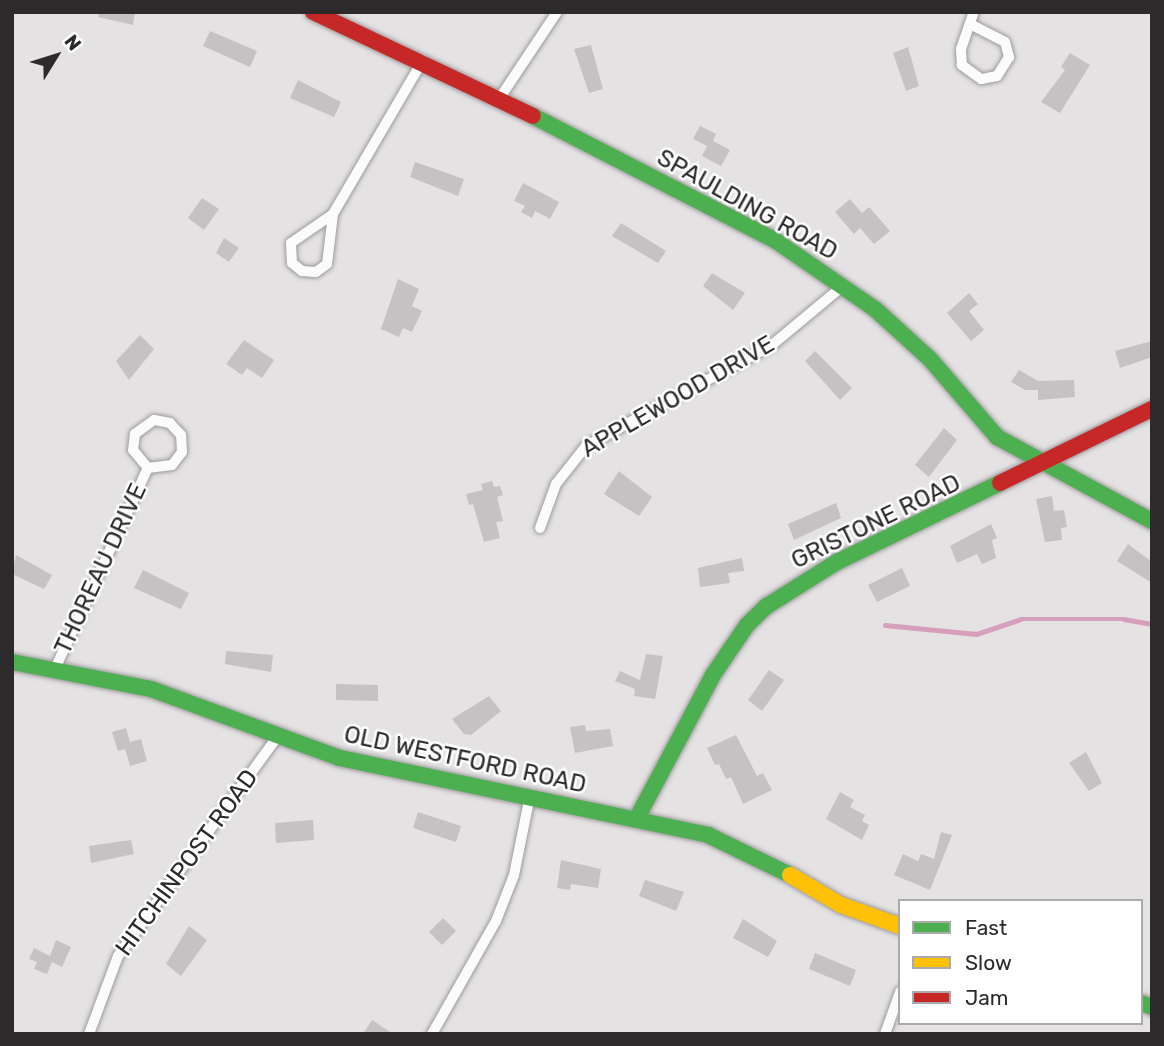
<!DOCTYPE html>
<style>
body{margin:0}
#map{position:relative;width:1164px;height:1046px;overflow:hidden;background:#e5e2e3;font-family:Rubik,sans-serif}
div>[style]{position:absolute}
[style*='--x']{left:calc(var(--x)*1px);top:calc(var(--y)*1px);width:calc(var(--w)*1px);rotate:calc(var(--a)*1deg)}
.stream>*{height:4.5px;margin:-2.25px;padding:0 2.25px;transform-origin:2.25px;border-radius:2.25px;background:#d69fbc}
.building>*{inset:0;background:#c4c2c3}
.roads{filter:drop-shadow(0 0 2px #9d9b9c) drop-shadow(0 0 2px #9d9b9c)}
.street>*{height:10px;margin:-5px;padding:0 5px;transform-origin:5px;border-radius:5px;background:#fbfbfb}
.fast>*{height:16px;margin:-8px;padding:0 8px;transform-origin:8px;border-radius:8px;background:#4caf50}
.slow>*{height:16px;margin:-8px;padding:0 8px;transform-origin:8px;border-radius:8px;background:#ffc107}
.jam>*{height:16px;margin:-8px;padding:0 8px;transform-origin:8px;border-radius:8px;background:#c62828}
span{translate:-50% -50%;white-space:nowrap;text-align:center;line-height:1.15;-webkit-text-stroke:5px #fff;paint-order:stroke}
.street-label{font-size:24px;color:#2c2a2b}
.frame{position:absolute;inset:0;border:14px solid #2c2a2b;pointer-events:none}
.legend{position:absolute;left:898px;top:899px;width:245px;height:126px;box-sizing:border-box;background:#fff;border:2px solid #abaaaa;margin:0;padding:9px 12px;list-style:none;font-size:21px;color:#2c2a2b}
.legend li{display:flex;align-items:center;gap:14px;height:35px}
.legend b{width:35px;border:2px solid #abaaaa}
.north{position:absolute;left:21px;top:21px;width:70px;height:70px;-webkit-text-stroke:5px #fff;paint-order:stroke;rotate:52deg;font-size:19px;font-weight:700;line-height:28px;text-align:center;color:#2c2a2b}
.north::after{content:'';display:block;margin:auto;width:24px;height:32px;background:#2c2a2b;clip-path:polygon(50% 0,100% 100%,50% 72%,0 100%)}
</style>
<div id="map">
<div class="stream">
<div style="--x:885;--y:625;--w:92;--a:5.6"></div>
<div style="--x:977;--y:634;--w:46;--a:-18.8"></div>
<div style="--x:1021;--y:619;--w:103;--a:0"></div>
<div style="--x:1124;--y:619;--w:28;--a:10"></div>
</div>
<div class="building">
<div style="clip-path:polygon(99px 12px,135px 12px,133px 25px,98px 17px)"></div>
<div style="clip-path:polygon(210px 31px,257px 51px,250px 67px,203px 46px)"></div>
<div style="clip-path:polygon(591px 45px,603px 89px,589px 93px,574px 49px)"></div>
<div style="clip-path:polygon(908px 47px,919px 86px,906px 91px,893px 53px)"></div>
<div style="clip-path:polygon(1070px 53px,1090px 65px,1060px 113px,1041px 102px,1065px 70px,1061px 67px)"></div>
<div style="clip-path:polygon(298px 80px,341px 102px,334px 117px,290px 98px)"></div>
<div style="clip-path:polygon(700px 126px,716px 134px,713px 141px,730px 150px,721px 166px,702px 156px,707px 146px,693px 139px)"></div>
<div style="clip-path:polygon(415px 162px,464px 179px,458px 196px,410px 177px)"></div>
<div style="clip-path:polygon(523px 183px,559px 202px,550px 219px,535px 211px,532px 218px,521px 212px,525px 206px,514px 201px)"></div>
<div style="clip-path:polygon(202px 198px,219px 209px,204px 230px,188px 218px)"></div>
<div style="clip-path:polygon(850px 199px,862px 213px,869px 207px,890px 231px,874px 244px,860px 228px,854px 234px,835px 212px)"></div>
<div style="clip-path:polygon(621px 223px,666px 251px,658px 263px,612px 236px)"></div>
<div style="clip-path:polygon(224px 238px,239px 248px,229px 262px,216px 253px)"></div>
<div style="clip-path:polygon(712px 273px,745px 293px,733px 310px,703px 286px)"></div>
<div style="clip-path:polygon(398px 279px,419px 289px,412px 306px,422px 311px,412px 332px,403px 328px,399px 337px,381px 329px)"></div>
<div style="clip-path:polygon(969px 293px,978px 304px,969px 311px,984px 330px,971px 341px,947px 313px)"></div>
<div style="clip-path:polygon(140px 335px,154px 349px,129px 380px,116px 361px)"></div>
<div style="clip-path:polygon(244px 340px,274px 360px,262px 378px,247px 368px,242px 375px,226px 364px)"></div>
<div style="clip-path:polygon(1152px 341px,1152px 357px,1120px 368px,1115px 351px)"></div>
<div style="clip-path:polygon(815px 351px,852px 388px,840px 400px,805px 361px)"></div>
<div style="clip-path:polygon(1019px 370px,1038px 381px,1074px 380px,1075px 397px,1038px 400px,1038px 390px,1025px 390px,1011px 382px)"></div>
<div style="clip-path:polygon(944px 428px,957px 440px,929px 477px,915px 465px)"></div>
<div style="clip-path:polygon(619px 471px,652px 497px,639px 516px,604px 494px)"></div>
<div style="clip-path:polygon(492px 481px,494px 487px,500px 486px,503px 495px,497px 497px,503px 521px,496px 522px,500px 538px,484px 542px,473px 504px,469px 505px,466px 494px,483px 490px,481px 484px)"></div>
<div style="clip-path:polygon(1052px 496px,1054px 511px,1064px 510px,1067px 527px,1061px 528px,1062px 540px,1045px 542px,1036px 499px)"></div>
<div style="clip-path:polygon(836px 503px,841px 518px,794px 540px,788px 524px)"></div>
<div style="clip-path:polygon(991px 524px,997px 538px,992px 540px,996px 558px,982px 564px,977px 554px,957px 563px,950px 546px)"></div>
<div style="clip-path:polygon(1128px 544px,1152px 562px,1152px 583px,1117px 561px)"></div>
<div style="clip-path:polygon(16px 555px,52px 575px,44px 589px,12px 574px)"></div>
<div style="clip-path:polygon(742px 558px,744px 571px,728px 573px,730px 583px,700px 587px,698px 568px)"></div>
<div style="clip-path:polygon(902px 568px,910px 586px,877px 602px,868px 585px)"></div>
<div style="clip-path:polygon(143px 570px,189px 593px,181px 609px,134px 588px)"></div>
<div style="clip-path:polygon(226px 651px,273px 655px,271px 672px,225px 664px)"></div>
<div style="clip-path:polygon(646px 654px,663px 656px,655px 699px,634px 696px,635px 689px,615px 681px,620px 671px,640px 680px)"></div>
<div style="clip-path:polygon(769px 670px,784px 680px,762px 711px,748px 700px)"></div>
<div style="clip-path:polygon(336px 684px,378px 685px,378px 701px,336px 700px)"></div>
<div style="clip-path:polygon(489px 696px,501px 711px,471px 735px,464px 734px,452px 719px)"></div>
<div style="clip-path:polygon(585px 725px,586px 731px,610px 729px,613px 746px,575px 753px,570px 727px)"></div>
<div style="clip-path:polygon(126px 728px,130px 742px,141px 739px,147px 761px,130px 766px,125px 749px,118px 751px,112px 732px)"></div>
<div style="clip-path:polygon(736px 735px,757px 776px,763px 773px,772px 790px,743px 804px,731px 777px,726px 779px,719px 764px,715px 765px,707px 748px)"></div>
<div style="clip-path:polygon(1086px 752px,1102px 783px,1089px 791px,1069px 763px)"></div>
<div style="clip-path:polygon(840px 792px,854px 800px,850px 807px,865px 815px,862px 821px,869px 825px,862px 840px,826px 819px)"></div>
<div style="clip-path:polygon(418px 812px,461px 826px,456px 842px,413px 828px)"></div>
<div style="clip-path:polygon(313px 820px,314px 840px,276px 843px,275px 823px)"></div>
<div style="clip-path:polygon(941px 832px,952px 835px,930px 890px,894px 875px,903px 854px,918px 861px,921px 854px,934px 859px)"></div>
<div style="clip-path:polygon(131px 840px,134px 854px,91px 863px,89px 846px)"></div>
<div style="clip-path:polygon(561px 860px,601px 869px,598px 888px,571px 884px,570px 890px,557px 888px)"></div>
<div style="clip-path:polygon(645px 880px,684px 892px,676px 911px,639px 896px)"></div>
<div style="clip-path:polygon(443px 918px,456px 931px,442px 945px,429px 932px)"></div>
<div style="clip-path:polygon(743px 919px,777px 941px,768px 957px,733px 938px)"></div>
<div style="clip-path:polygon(189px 926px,207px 940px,181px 976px,166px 964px)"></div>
<div style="clip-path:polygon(56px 940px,71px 947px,62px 967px,52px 962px,47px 974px,34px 969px,37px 962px,29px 959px,34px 948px,50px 956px)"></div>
<div style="clip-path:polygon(815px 953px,856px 970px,850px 986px,809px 969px)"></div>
<div style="clip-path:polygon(372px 1020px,393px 1034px,363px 1034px)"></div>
</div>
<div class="roads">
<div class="street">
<div style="--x:970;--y:24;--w:39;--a:27"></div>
<div style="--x:1005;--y:42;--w:16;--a:75"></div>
<div style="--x:1009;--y:57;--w:22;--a:122"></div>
<div style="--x:997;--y:76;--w:16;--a:169"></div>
<div style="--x:981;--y:79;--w:24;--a:-144"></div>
<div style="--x:962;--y:65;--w:16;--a:-94"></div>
<div style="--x:961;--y:49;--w:39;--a:-71"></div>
<div style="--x:499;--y:99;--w:105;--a:-56.3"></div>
<div style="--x:333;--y:214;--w:50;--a:96.8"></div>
<div style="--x:327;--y:264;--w:14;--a:144"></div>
<div style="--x:316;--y:272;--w:14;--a:-176"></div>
<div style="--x:302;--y:271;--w:13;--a:-141"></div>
<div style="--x:292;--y:263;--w:20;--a:-93"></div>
<div style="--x:291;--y:243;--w:51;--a:-34.6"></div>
<div style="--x:333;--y:214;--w:178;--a:-59.7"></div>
<div style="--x:540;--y:528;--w:47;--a:-70"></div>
<div style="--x:556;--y:484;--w:48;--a:-51.7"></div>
<div style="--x:586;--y:446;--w:212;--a:-28.5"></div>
<div style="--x:772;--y:345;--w:94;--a:-39.8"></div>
<div style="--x:54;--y:671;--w:224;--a:-65.2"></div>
<div style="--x:148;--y:468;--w:24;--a:-7"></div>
<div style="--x:172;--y:465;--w:16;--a:-52"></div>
<div style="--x:182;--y:452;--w:17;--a:-93"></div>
<div style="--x:181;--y:435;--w:16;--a:-133"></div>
<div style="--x:170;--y:423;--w:16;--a:-169"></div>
<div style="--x:154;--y:420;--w:24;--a:144"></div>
<div style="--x:135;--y:434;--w:16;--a:97"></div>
<div style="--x:133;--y:450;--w:23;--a:50"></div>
<div style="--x:89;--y:1034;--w:83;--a:-69.6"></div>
<div style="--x:118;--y:956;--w:272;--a:-54"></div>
<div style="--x:432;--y:1034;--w:130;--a:-60.5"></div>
<div style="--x:496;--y:921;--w:49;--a:-68.6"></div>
<div style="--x:514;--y:875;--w:81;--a:-78.6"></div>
<div style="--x:885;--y:1034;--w:45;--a:-70.3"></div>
</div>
<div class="fast">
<div style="--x:533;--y:116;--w:273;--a:27.2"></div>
<div style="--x:776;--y:241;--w:120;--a:34.5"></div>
<div style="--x:875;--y:309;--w:74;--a:42.3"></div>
<div style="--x:930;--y:359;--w:103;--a:49.3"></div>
<div style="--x:997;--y:437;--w:176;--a:28.5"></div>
<div style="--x:12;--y:662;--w:142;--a:11"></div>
<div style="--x:151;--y:689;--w:201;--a:20.1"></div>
<div style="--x:340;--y:758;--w:376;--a:11.8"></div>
<div style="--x:708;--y:835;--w:91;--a:26"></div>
<div style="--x:637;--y:818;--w:162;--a:-62"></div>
<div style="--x:713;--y:675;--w:60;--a:-55.8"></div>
<div style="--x:747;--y:625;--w:28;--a:-44"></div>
<div style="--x:767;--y:606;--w:83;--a:-32.2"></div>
<div style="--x:837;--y:562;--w:181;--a:-25.9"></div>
<div style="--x:1141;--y:1003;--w:12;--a:20"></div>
</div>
<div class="slow">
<div style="--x:790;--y:875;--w:59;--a:30.5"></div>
<div style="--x:841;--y:905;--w:63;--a:19.6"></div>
</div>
<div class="jam">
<div style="--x:313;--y:12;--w:243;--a:25.3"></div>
<div style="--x:1000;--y:483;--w:169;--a:-26"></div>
</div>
</div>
<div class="street-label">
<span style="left:747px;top:205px;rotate:29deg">SPAULDING ROAD</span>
<span style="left:678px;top:397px;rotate:-30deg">APPLEWOOD DRIVE</span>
<span style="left:876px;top:522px;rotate:-26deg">GRISTONE ROAD</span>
<span style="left:101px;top:569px;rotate:-65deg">THOREAU DRIVE</span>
<span style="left:465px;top:760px;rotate:12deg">OLD WESTFORD ROAD</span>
<span style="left:187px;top:863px;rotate:-54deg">HITCHINPOST ROAD</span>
</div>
<div class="frame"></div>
<ul class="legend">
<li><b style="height:9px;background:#4caf50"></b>Fast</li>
<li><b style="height:9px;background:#ffc107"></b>Slow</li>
<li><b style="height:9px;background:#c62828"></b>Jam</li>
</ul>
<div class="north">N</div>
</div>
